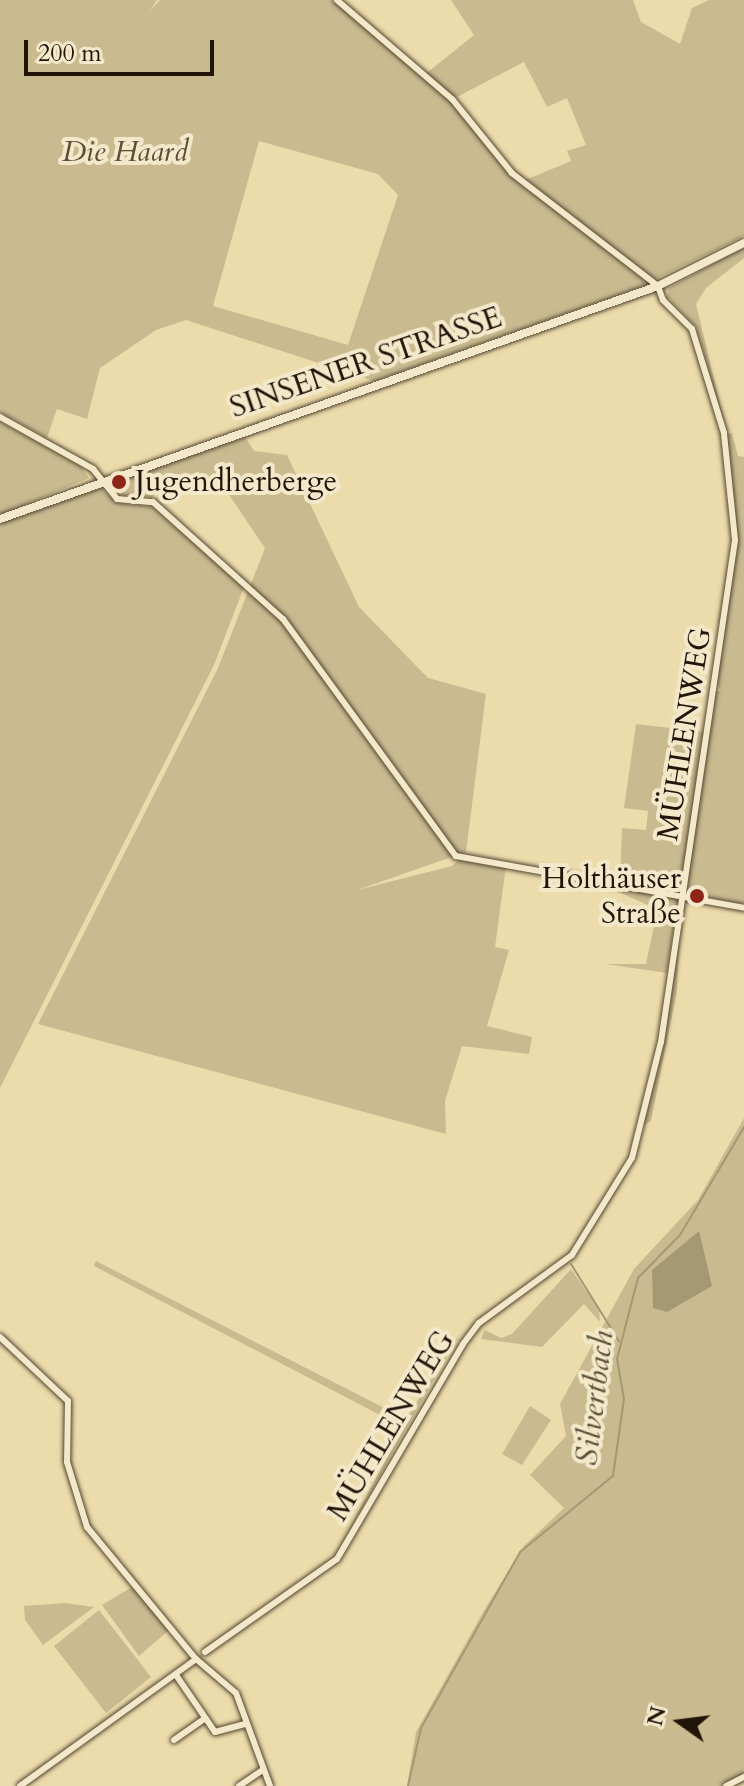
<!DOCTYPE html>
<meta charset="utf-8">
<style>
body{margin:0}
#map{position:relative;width:744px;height:1786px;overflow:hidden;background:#ecdcac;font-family:Cardo,serif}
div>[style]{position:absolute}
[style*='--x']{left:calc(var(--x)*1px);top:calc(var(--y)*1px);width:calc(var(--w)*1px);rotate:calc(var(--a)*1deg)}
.green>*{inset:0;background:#c9ba90}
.water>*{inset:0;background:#a79874}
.stream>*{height:2px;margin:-1px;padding:0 1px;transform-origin:1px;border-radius:1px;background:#a79874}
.roads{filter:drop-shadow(0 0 2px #544631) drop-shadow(0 0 2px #544631)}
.street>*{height:6px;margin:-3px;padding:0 3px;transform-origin:3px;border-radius:3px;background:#f3e8c9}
.secondary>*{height:8px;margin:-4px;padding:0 4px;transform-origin:4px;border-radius:4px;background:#f3e8c9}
.dots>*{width:22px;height:22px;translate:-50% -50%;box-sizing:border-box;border:4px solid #f3e8c9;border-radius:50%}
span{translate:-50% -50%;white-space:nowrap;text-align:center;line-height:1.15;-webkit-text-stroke:8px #f3e8c9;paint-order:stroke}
.park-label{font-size:30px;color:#5c4e38;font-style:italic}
.street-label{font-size:30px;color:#211408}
.poi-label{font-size:30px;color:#211408}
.left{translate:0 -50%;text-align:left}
.right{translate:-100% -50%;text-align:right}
.water-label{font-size:32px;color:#5d4f39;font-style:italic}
.north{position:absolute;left:640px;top:1682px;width:80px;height:80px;-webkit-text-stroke:6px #f3e8c9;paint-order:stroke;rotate:284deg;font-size:22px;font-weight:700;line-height:32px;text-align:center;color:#211408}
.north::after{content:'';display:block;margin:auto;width:28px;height:36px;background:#211408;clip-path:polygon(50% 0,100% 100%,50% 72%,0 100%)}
.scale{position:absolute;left:24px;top:40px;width:190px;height:36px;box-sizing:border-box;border:4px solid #211408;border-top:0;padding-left:10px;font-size:24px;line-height:28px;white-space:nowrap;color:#211408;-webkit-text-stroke:6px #f3e8c9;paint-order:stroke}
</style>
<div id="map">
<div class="green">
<div style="clip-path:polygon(evenodd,0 0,157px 0,150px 11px,160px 0,336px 0,451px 100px,511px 174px,652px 283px,374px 381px,186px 320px,156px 330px,100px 368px,87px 419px,57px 409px,47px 438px,0 412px,0 0,259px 141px,378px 174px,398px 195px,348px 345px,213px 306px,259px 141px)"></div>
<div style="clip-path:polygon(451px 0,633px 0,641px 22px,680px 44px,692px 8px,709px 0,744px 0,744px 236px,655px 279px,523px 181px,571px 161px,567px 151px,586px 145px,567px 98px,547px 107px,524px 62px,453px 99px,423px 76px,474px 35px)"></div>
<div style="clip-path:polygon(744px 247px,744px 258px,706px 288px,696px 304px,725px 425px,696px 327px,667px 296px,669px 288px)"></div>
<div style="clip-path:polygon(0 422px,81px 466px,89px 478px,0 515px)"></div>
<div style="clip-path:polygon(732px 433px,738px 456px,744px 457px,744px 904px,687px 893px,684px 887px,715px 691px,720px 691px,716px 679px,738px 540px,727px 434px)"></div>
<div style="clip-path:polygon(245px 437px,254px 451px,287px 455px,359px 607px,428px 678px,486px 694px,466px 852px,357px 890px,452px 866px,462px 857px,506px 866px,495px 947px,509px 950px,487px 1026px,532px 1037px,529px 1054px,462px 1046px,445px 1101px,446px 1134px,38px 1024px,218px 668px,265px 548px,223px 486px,172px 478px,152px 497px,122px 495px,121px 479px)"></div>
<div style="clip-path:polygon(98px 486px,117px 503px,152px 507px,244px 587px,214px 665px,0 1088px,0 524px)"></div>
<div style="clip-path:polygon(636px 724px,705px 732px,679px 893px,620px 878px,622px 828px,646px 830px,648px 811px,624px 808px)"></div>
<div style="clip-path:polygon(609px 888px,678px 897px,667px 973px,606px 964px,646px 964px,656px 917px,655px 908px)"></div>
<div style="clip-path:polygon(680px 918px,677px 991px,651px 1121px,643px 1126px,666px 1031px)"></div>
<div style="clip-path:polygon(744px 1118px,744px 1777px,726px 1786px,407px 1786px,416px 1732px,486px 1607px,523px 1547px,564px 1508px,530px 1475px,566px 1436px,560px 1404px,634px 1269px,698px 1200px)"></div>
<div style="clip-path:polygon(96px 1261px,406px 1419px,462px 1330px,340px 1546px,403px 1427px,94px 1266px)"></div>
<div style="clip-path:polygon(571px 1269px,599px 1309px,600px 1322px,584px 1304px,542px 1347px,481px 1339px,485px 1330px,501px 1338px,512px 1334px)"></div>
<div style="clip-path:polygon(530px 1406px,551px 1420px,522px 1465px,502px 1454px)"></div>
<div style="clip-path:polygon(132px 1587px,169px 1630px,139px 1656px,102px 1605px)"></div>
<div style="clip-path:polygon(65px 1603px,94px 1607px,43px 1645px,25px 1620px,24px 1606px)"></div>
<div style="clip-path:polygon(99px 1610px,151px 1677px,106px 1713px,54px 1646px)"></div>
</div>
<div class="water">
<div style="clip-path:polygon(699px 1231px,712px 1286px,667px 1312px,653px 1308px,652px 1270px)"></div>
</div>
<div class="stream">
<div style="--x:571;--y:1264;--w:91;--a:58.1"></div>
<div style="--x:408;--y:1786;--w:59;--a:-77.4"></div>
<div style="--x:421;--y:1728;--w:202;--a:-60.6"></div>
<div style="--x:520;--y:1552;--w:120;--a:-39.3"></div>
<div style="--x:613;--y:1476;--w:78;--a:-81.9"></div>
<div style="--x:624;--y:1399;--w:41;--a:-99.9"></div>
<div style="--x:617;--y:1359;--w:84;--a:-75.5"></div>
<div style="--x:638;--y:1278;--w:60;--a:-45.7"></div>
<div style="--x:680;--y:1235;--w:126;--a:-59.3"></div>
</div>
<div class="roads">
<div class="street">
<div style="--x:0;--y:417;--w:107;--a:29.2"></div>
<div style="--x:93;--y:469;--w:38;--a:51"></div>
<div style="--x:117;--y:499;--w:36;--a:5"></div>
<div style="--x:153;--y:502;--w:175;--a:42"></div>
<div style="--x:283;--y:619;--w:293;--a:53.9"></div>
<div style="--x:456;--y:856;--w:293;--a:10.2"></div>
<div style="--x:0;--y:1337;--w:93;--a:43.3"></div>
<div style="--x:68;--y:1401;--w:61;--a:90.9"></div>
<div style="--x:67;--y:1462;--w:68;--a:72.9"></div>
<div style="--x:87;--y:1527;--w:171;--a:50.5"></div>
<div style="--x:196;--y:1659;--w:52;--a:40.4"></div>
<div style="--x:236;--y:1693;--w:99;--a:69.9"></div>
<div style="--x:205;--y:1652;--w:161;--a:-35.2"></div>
<div style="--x:337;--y:1559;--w:249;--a:-59.6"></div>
<div style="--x:463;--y:1344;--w:26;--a:-53"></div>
<div style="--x:479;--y:1323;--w:115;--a:-36.2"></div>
<div style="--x:572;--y:1255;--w:114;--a:-58.3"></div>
<div style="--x:632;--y:1158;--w:120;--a:-76"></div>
<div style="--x:661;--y:1042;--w:507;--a:-81.61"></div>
<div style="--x:735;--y:540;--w:108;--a:-95.9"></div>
<div style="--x:724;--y:433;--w:109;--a:-107.1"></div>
<div style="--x:692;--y:329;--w:41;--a:-135"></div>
<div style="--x:663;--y:300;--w:15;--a:-110"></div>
<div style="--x:658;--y:286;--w:185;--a:-142.3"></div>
<div style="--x:512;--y:173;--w:95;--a:-129"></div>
<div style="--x:452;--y:99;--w:152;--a:-139.3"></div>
<div style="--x:176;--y:1675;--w:69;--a:55.6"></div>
<div style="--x:215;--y:1732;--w:30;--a:-15"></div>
<div style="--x:174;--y:1740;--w:38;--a:-35"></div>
<div style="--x:20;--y:1786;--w:217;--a:-35.8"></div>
<div style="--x:239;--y:1786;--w:29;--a:-34"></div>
<div style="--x:726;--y:1786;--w:20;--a:-27"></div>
</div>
<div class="secondary">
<div style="--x:0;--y:519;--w:698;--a:-19.5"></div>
<div style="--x:658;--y:286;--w:96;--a:-26.6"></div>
</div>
</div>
<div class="dots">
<div style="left:119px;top:482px;background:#8f2418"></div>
<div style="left:697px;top:896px;background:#8f2418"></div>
</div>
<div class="park-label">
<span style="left:125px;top:152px">Die Haard</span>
</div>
<div class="street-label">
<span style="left:366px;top:363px;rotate:-19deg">SINSENER STRASSE</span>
<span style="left:685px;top:734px;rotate:-81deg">MÜHLENWEG</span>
<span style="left:391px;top:1426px;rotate:-59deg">MÜHLENWEG</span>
</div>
<div class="poi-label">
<span class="left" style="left:135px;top:482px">Jugendherberge</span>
<span class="right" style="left:681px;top:896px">Holthäuser<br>Straße</span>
</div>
<div class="water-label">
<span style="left:595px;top:1398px;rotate:-83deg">Silvertbach</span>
</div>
<div class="north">N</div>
<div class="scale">200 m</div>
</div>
